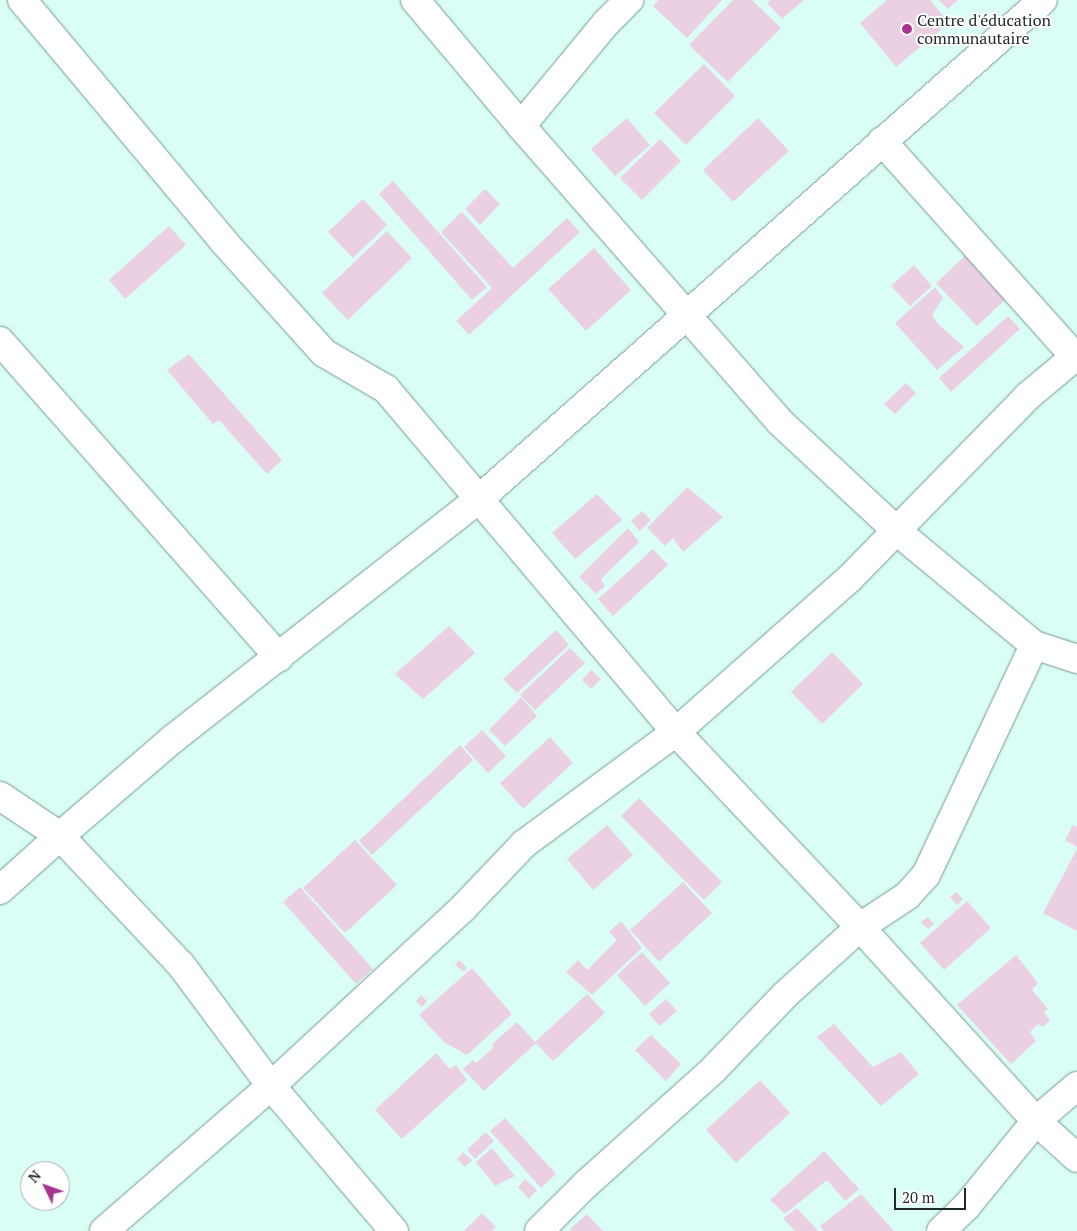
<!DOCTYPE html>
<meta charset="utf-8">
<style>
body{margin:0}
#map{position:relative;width:1077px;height:1231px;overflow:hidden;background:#dafef5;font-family:"PT Serif",serif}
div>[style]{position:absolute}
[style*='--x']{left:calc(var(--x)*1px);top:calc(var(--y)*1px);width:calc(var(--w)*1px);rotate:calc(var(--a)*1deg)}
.building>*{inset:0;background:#ebd0e3}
.roads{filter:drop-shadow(0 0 1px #779991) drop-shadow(0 0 1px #779991)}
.minor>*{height:28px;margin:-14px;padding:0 14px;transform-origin:14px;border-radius:14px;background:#fff}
.tertiary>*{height:28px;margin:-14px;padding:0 14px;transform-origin:14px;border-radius:14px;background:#fff}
.dots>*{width:14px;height:14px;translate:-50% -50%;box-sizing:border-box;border:2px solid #fff;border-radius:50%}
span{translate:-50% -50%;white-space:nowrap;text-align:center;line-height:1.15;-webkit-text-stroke:4px #fff;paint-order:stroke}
.poi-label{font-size:16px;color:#1d2a27}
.left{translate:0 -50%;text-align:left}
.north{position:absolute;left:20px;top:1161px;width:50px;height:50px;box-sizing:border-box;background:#fff;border:1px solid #a5aaa9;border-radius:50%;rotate:312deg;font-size:14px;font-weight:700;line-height:20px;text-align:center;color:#1d2a27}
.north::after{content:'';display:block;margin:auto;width:18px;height:22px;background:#a73590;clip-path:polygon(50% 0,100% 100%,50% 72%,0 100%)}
.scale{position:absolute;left:894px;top:1188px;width:72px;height:22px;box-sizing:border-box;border:2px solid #1d2a27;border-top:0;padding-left:6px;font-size:15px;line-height:18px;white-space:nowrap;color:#1d2a27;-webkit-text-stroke:4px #fff;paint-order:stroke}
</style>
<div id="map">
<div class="building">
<div style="clip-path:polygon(658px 0,722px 0,687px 38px,653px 6px)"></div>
<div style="clip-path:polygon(733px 0,752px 0,781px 28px,728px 82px,689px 45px)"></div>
<div style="clip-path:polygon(770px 0,804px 0,782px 19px,767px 3px)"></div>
<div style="clip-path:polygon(887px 0,930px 0,949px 23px,896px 67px,860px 23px)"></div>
<div style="clip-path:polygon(939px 0,958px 0,948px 9px)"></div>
<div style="clip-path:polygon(704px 64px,735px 96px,686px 145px,654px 113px)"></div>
<div style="clip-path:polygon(627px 118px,650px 145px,615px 176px,591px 149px)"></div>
<div style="clip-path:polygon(758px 118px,789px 151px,733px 202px,703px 170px)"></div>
<div style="clip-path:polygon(660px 139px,681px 161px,642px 200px,620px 178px)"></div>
<div style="clip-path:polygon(393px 181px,487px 287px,472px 300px,379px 194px)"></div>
<div style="clip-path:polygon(485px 189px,500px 204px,480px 225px,465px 209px)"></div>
<div style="clip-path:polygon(363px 199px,387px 225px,353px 258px,328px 232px)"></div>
<div style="clip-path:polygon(462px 212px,513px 268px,567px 218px,580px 232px,469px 335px,456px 321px,492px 288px,441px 232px)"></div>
<div style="clip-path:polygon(169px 226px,186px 245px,125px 299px,109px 280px)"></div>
<div style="clip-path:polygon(387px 231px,412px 258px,348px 320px,322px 293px)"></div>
<div style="clip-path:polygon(594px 248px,631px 290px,586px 331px,548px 289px)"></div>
<div style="clip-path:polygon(965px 256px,1006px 299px,977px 326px,936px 283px)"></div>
<div style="clip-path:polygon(914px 265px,932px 286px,910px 306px,891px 286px)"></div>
<div style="clip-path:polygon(935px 287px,943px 298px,932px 315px,938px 324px,964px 347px,937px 370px,895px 323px)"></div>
<div style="clip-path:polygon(1008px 316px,1020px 329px,951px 392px,939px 378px)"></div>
<div style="clip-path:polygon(189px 354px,282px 460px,267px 474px,219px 420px,213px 424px,167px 370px)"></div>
<div style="clip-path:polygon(906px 383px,916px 393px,895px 414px,884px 404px)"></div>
<div style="clip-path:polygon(687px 487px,723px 517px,683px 552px,673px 538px,665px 546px,647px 528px)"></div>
<div style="clip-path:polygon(597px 494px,622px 520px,575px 559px,552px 533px)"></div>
<div style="clip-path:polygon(642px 511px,651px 520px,640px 531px,631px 521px)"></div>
<div style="clip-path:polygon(628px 528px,639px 542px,601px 579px,605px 586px,596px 594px,579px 577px)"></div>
<div style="clip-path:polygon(653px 549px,668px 565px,613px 616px,598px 599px)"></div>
<div style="clip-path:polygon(449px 626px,475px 653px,423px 699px,395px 674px)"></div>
<div style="clip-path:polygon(556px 630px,569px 645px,517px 693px,503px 679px)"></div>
<div style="clip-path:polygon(570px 648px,585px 663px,535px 710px,520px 695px)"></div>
<div style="clip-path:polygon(832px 652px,863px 684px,822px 724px,791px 692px)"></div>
<div style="clip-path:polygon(591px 670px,601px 679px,591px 689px,582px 680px)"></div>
<div style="clip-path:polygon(521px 697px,537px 716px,505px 746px,489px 730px)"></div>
<div style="clip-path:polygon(482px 730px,506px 756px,488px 773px,464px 747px)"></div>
<div style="clip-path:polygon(550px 737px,573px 763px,523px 809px,500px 783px)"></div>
<div style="clip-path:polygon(460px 745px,473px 760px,372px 855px,359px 841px)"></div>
<div style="clip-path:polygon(639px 798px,722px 882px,704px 900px,621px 816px)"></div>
<div style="clip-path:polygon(607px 825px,633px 855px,593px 890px,567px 859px)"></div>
<div style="clip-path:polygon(1073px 825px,1077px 827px,1077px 847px,1065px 840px)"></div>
<div style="clip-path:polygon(355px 840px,397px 885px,345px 933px,303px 888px)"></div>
<div style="clip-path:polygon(1077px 849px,1077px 931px,1043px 913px)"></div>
<div style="clip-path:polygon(683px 882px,712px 913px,659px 962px,630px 930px)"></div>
<div style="clip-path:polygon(300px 887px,373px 969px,356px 984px,283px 902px)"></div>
<div style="clip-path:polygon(956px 892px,963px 899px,957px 905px,950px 897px)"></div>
<div style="clip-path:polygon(967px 901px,991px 928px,944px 970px,920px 943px)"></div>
<div style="clip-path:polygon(928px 917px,934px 924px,928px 929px,921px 922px)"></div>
<div style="clip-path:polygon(621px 921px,642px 948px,592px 995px,566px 972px,578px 960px,587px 970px,617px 940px,609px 932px)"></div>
<div style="clip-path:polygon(642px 952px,670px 983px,645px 1006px,617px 975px)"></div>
<div style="clip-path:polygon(1016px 955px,1038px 983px,1032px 990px,1048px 1009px,1044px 1012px,1050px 1020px,1043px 1027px,1038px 1024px,1030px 1032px,1036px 1041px,1011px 1064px,957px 1005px)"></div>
<div style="clip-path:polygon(459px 960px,467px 968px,464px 972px,455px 965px)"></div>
<div style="clip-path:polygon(472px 968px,512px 1014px,467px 1055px,444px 1042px,419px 1015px)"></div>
<div style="clip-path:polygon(587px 994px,605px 1013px,553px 1061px,536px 1043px,484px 1091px,463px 1069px,473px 1060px,476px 1063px,493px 1048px,492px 1044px,517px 1022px,535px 1042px)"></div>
<div style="clip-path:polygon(421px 995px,427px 1001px,422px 1007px,416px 1001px)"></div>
<div style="clip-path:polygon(666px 999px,677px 1011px,660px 1026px,649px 1014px)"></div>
<div style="clip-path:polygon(834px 1024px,873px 1067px,901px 1052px,919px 1074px,881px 1106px,817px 1037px)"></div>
<div style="clip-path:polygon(651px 1035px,681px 1064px,666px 1081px,635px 1050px)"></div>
<div style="clip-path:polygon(436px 1053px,450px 1069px,456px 1065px,467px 1080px,402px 1139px,375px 1110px)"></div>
<div style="clip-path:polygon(760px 1080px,790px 1113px,736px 1163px,706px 1130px)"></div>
<div style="clip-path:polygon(505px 1118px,556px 1174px,541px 1188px,490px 1131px)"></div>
<div style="clip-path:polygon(486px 1132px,494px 1141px,475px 1159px,467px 1150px)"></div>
<div style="clip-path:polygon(492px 1148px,515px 1176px,495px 1186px,476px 1162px)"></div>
<div style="clip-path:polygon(824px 1151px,859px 1189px,845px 1201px,827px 1180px,785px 1214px,770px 1200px)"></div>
<div style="clip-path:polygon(463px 1152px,472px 1160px,465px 1167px,457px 1159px)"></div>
<div style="clip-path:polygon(525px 1179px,537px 1190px,529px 1199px,518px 1187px)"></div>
<div style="clip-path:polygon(861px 1194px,894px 1231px,824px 1231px,820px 1226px)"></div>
<div style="clip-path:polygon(797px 1208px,818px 1231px,795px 1231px,783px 1218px)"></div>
<div style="clip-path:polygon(482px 1213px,496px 1227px,492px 1231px,464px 1231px)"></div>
<div style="clip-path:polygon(587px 1214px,603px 1231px,572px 1231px,570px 1229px)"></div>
</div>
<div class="roads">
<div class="minor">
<div style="--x:22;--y:0;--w:315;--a:50.1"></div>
<div style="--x:224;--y:242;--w:149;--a:48"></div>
<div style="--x:324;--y:353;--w:72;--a:30.1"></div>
<div style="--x:386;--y:389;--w:449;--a:49.8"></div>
<div style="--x:676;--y:732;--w:268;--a:46.7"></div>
<div style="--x:860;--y:927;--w:262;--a:47.8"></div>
<div style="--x:1036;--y:1121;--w:55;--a:42.1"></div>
<div style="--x:415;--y:0;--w:165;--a:49.9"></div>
<div style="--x:521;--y:126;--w:393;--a:48.8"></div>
<div style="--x:780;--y:422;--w:161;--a:43"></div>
<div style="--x:898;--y:532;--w:177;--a:39.7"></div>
<div style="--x:1034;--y:645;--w:45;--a:18"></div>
<div style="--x:521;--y:126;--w:134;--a:-50.5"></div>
<div style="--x:606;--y:23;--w:33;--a:-45"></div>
<div style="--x:882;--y:141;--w:292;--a:48.2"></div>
<div style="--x:0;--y:341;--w:422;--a:48.6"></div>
<div style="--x:0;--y:796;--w:72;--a:33.7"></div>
<div style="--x:60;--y:836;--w:81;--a:138"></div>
<div style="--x:104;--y:1231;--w:221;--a:-41"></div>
<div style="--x:271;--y:1086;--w:263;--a:-42.8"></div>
<div style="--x:464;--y:907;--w:87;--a:-46.4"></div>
<div style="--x:524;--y:844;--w:189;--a:-36.4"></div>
<div style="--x:676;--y:732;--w:232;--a:-41.5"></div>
<div style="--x:850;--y:578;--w:255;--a:-45.6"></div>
<div style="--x:1028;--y:396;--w:64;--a:-39.9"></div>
<div style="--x:539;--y:1231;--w:65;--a:-45"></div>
<div style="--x:585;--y:1185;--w:172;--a:-41.9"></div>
<div style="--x:713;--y:1070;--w:105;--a:-46.2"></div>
<div style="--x:786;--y:994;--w:100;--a:-42.2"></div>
<div style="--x:860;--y:927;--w:56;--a:-33.4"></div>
<div style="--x:907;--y:896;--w:28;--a:-48"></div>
<div style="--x:926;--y:875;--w:254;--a:-64.8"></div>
<div style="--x:941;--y:1231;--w:35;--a:-44"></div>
<div style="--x:966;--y:1207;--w:111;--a:-50.9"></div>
<div style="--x:1036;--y:1121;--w:54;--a:-40.5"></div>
</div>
<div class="tertiary">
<div style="--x:394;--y:1231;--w:190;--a:-130.3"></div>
<div style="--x:271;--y:1086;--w:151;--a:-126.6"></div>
<div style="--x:181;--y:965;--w:177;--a:-133.2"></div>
<div style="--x:60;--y:836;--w:150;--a:-40.7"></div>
<div style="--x:174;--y:738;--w:386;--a:-38.1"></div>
<div style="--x:478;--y:500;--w:754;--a:-41.51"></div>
</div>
</div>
<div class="dots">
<div style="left:907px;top:29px;background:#a73590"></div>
</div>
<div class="poi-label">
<span class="left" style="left:917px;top:29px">Centre d'éducation<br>communautaire</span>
</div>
<div class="north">N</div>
<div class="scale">20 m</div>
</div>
